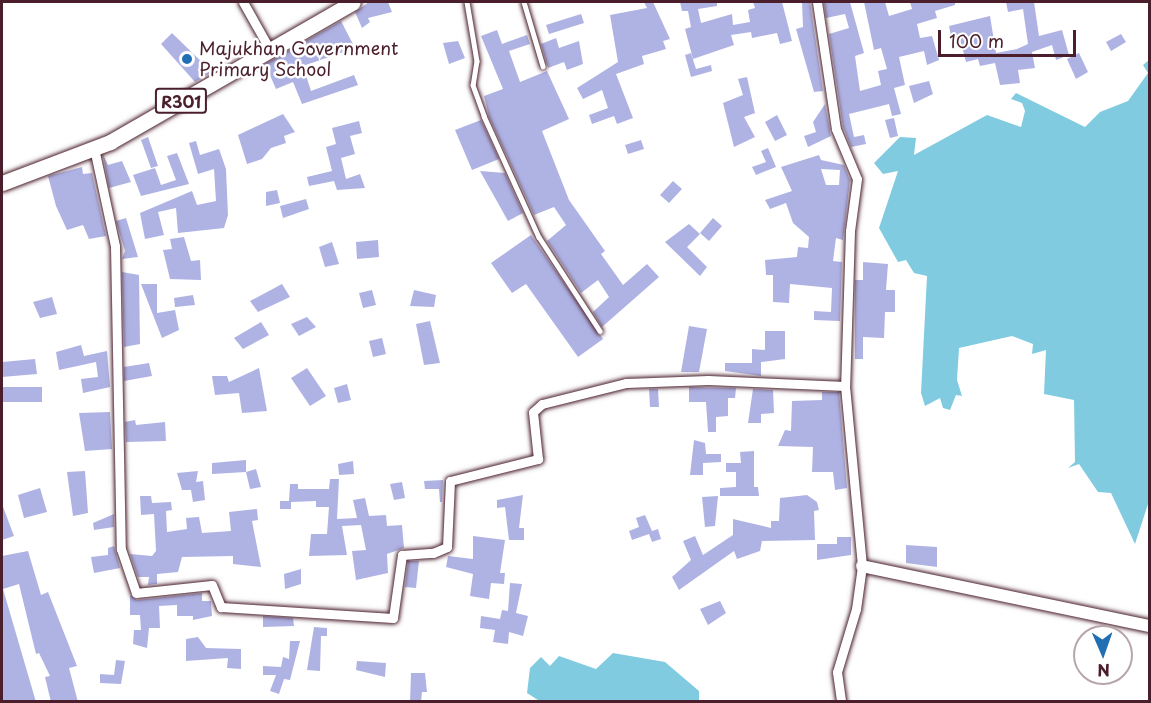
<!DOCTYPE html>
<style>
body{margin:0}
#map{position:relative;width:1151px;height:703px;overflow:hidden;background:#fff;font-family:"Playpen Sans",sans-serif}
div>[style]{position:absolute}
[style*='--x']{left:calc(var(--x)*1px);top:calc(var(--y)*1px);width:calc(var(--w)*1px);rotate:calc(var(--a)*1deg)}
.water>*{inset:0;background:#81cbe1}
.building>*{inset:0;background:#afb3e4}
.roads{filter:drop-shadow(0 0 2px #4a1f2b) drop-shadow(0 0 2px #4a1f2b)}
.service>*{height:4.5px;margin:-2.25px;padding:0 2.25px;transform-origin:2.25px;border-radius:2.25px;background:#fff}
.minor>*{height:9px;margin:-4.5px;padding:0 4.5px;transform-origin:4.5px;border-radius:4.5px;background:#fff}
.tertiary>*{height:12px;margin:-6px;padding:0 6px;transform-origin:6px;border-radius:6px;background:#fff}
.primary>*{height:15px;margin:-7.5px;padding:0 7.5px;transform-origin:7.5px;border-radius:7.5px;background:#fff}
.dots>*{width:16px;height:16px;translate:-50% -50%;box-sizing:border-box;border:3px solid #fff;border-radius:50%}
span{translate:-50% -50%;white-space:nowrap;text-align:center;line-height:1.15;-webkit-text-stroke:5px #fff;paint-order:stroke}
.shield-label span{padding:2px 4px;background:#fff;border:2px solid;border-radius:4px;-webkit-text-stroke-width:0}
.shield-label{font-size:16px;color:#4a1f2b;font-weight:700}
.poi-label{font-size:18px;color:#4a1f2b}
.left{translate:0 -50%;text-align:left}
.frame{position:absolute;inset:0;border:3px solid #4a1f2b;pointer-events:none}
.north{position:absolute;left:1073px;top:625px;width:60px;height:60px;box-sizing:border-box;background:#fff;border:2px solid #b7a5aa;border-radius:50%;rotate:178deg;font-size:16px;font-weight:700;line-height:24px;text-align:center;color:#4a1f2b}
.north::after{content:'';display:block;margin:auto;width:21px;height:27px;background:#1f6fb2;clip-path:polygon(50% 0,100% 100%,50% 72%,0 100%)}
.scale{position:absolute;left:938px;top:30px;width:138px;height:27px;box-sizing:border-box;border:3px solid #4a1f2b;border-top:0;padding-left:8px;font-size:18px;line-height:21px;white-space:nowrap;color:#4a1f2b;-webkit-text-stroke:4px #fff;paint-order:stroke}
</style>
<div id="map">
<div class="water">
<div style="clip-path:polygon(1149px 60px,1150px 498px,1135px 544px,1111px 493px,1098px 492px,1079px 464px,1068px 468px,1075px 462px,1074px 400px,1044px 394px,1046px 350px,1032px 354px,1033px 344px,1012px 336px,959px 348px,957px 380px,962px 396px,956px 395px,950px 410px,943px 408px,940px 398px,925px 406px,921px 393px,927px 276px,914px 273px,906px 260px,898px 262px,879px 228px,898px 171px,883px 174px,874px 163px,900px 137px,916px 138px,914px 155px,987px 115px,1021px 127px,1025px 111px,1022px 103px,1011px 99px,1016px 93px,1085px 127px,1100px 112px,1128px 101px,1148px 73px,1143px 65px)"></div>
<div style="clip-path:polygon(613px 653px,665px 662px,699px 691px,699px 701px,541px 702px,527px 693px,530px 668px,541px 657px,550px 666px,559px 656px,596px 669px)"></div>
</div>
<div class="building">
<div style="clip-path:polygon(369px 2px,388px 2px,392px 12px,368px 18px,370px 22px,362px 28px,355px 12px)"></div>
<div style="clip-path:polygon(644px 2px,653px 2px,670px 39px,663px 41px,666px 49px,642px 56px,644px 64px,616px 74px,633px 118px,617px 124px,614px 116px,592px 124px,589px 115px,608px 108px,602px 90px,583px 99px,577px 88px,618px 62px,610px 15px,647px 8px)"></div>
<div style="clip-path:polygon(680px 2px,717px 2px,717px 6px,698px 9px,701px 23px,732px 14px,733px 25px,750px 22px,748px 10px,755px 8px,753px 2px,782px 2px,792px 41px,780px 44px,777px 33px,752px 38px,751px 32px,731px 35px,734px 45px,693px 59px,685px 29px,691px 27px,688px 11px,682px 11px)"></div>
<div style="clip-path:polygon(802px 2px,810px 2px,823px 91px,814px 92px,796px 29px,803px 27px)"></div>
<div style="clip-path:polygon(824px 2px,850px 2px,864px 53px,855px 56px,860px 91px,881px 85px,878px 71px,887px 69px,881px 48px,874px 50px,864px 2px,885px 2px,889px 16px,912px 9px,910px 2px,955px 2px,955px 5px,935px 11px,937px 18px,917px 24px,920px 38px,932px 36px,939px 60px,927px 65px,924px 51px,899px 57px,905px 85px,894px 88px,901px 114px,892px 116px,889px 104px,849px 114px,854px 137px,864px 135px,866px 144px,851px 147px,843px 127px,829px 34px,849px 28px,845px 14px,826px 18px)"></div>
<div style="clip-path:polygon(1006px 2px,1034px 2px,1039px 36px,1062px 30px,1069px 55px,1056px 60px,1052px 45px,1032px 52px,1035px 68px,1018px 70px,1020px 83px,1000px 85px,995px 63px,980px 66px,978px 59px,966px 62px,960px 39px,952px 41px,949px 26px,990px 16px,996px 53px,1017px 49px,1028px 44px,1023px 9px,1008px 12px)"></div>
<div style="clip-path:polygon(581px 14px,584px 23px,549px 34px,546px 25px)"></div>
<div style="clip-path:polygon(341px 21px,355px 48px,303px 66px,311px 91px,354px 75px,358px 85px,302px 104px,293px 82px,276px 89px,265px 64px)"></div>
<div style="clip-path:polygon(497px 30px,502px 44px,527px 35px,530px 44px,509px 51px,520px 82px,547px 71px,569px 119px,542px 131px,569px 200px,605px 251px,601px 254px,623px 285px,647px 264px,659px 277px,602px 327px,593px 312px,609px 297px,598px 280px,581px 293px,547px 241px,566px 225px,554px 207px,534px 215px,489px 117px,484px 96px,503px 89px,481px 36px)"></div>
<div style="clip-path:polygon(172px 33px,212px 72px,195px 82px,161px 44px)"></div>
<div style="clip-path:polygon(1121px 34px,1126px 42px,1111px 51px,1106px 42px)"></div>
<div style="clip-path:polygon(556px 38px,559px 48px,579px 41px,583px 64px,567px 70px,564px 62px,548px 68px,541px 44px)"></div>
<div style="clip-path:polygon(458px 41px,465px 58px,449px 64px,443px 43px)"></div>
<div style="clip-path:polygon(691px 53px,696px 69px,711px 65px,712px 71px,691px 77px,685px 55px)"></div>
<div style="clip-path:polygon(1079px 53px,1088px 72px,1076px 79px,1067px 59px)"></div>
<div style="clip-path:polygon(747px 77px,755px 113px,744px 117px,755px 137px,734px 147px,723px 103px,743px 95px,738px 79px)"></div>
<div style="clip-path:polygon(929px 81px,933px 94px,914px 103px,909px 86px)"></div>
<div style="clip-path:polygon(825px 104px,831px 136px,808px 147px,804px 136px,816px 132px,813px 122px)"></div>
<div style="clip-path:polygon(283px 114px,295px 132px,284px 136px,286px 143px,271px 148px,262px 159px,247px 164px,238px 135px)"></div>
<div style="clip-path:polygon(777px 115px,787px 135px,775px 141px,765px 122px)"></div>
<div style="clip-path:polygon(894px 118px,898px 136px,890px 138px,885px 120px)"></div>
<div style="clip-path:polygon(481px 120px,499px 159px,472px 170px,455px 130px)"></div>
<div style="clip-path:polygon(359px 121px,362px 133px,350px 136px,355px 154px,341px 158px,346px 179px,360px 174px,365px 188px,337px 190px,334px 181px,309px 186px,307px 177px,332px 171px,326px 147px,336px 144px,332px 128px)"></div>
<div style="clip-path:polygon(148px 137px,158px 166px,151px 168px,141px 140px)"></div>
<div style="clip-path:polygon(641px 140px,644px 149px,628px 154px,625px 145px)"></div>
<div style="clip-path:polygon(196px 141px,200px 155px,219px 149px,226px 169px,228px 215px,224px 228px,178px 233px,176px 208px,158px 212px,164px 235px,145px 239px,140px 213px,192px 191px,197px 205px,216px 201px,214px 169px,198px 174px,189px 143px)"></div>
<div style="clip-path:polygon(768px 148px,776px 167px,756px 175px,752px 167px,766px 162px,761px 151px)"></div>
<div style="clip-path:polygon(177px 153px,189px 184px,141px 196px,133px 175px,155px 168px,161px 185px,176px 180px,167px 156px)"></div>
<div style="clip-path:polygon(103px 155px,108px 165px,122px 161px,131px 182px,109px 188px)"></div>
<div style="clip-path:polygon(evenodd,819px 155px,821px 160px,844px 165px,850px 180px,843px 240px,836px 238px,833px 261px,842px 262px,840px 321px,814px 320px,814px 311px,831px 312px,832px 288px,790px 284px,789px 303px,773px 302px,773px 275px,766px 275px,765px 260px,797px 257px,798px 247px,808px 248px,809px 237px,793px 223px,786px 203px,770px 209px,765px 200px,792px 191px,781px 167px,819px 155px,821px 169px,840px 170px,839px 185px,826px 185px,821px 169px)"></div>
<div style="clip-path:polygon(82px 167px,83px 174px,92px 173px,106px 236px,89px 239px,83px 225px,67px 230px,56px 206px,48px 176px)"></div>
<div style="clip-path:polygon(480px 171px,505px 173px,523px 213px,508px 221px)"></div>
<div style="clip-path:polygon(673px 181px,682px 189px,669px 203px,660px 195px)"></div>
<div style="clip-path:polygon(277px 190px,280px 203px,266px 206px,266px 192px)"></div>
<div style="clip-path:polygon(306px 199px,309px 209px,283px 218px,280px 206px)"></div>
<div style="clip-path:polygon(126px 218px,138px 257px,122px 259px,125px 251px,116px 221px)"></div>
<div style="clip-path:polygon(713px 218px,722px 226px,709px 241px,700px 233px)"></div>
<div style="clip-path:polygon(689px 224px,700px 234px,687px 247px,707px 267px,700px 276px,665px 242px)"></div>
<div style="clip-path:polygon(531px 235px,603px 339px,578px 357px,526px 284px,512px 293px,491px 263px)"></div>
<div style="clip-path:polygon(184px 237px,191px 261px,200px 260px,201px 280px,170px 279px,163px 250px,172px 249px,170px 239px)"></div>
<div style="clip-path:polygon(378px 240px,379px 257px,357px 259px,356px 242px)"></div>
<div style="clip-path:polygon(332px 242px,339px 264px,325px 267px,319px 247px)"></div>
<div style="clip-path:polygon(863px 262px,888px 264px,886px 290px,895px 290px,895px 312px,885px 312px,884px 338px,863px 337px,863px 359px,855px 359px,855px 280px,863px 280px)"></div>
<div style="clip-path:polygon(122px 272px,139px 275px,140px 344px,124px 347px)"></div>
<div style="clip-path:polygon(141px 284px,157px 284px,157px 313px,175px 310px,179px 330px,162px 338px)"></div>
<div style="clip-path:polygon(282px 284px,290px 297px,258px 312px,250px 301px)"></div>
<div style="clip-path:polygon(372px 290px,376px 305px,363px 308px,359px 293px)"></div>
<div style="clip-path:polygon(414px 290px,436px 295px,434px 307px,410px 306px)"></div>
<div style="clip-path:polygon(193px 295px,195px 305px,175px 307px,174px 298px)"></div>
<div style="clip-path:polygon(52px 297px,57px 314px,40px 318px,33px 302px)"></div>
<div style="clip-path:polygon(307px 317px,316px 327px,299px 336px,291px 324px)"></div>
<div style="clip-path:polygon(430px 321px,440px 363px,424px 365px,416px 324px)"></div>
<div style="clip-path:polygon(261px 322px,269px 335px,243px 349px,234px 338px)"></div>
<div style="clip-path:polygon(689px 326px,707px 329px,699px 372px,681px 372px)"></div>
<div style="clip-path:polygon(765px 331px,785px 331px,785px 359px,761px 362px,761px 376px,725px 371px,725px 363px,752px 363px,752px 349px,765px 350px)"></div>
<div style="clip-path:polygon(382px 338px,386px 354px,373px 357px,369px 341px)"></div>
<div style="clip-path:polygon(81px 345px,84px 356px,107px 351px,110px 387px,83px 393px,81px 379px,98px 377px,96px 362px,59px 370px,56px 352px)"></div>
<div style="clip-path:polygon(35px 359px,37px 374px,2px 377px,2px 362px)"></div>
<div style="clip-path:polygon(149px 363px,152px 376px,124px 381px,124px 367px)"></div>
<div style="clip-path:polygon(259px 368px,267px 411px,242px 413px,239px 393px,215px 395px,212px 376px,227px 376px,229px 382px)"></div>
<div style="clip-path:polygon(307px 368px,326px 396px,310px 406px,291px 378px)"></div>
<div style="clip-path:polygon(347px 384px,351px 400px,338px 403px,334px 388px)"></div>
<div style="clip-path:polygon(2px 387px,42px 387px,42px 402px,2px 402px)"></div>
<div style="clip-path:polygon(689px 387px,736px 388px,735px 398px,728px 398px,728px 416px,716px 417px,716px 432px,708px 432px,706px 402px,689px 402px)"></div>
<div style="clip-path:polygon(649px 389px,658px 389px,659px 407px,650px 407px)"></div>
<div style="clip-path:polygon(753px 389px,773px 390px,774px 413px,761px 414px,761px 423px,748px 423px)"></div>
<div style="clip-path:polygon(822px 392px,839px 392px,847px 488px,835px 490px,833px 472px,812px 472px,813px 447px,778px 446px,785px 430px,791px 431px,792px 401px,822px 400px)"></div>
<div style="clip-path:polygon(110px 412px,112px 449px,85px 451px,79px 413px)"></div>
<div style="clip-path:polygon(135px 420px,136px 425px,165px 422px,166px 441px,126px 442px,125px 422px)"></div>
<div style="clip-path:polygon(694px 440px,705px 443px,706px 454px,721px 454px,721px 462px,703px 463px,703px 475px,690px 475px)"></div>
<div style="clip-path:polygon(754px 451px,754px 487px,758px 487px,759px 496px,720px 496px,720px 488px,736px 487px,736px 472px,726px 472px,726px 463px,741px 463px,740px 452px)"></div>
<div style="clip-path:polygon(246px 460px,246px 472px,212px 474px,212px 463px)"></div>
<div style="clip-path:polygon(353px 461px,354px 474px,339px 475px,338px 464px)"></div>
<div style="clip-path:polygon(256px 469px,261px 487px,250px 489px,246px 472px)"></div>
<div style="clip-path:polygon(85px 471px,88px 513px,73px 516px,67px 472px)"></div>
<div style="clip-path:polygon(198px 471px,196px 482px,203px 481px,205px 500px,193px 502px,191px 490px,182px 490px,177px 473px)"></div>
<div style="clip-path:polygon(330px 479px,339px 479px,337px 519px,357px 518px,353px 500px,365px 498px,369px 516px,386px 515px,387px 526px,402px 525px,404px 548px,387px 554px,388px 573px,356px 580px,352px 551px,366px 550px,361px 525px,342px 526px,347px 555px,309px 556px,311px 534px,327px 534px,329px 507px,316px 507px,316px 501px,291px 502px,291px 509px,280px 509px,280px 501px,289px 501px,290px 484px,298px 484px,298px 489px,329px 489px)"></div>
<div style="clip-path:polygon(443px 480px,442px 502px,440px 502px,439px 489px,425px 489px,424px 481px)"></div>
<div style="clip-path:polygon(402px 482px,405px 498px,394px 500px,390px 484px)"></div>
<div style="clip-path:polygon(40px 488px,47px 512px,24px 518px,18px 495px)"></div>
<div style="clip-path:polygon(523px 495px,519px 528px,524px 528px,524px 540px,509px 540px,505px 507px,497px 508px,497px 500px)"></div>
<div style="clip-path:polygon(807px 495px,817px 502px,819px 510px,814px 511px,815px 540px,762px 541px,760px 551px,737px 559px,734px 551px,679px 590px,672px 577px,691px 560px,683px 541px,695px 536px,703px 555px,733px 535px,733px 519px,771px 528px,771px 521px,779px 521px,780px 498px)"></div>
<div style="clip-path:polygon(140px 496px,151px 496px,152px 503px,171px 502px,172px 510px,166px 511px,167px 532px,187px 529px,186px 518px,199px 517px,202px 533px,231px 531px,229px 512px,257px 509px,258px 520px,252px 521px,261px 567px,233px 564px,233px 556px,182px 557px,178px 572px,157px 574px,157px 584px,148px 585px,149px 577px,138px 577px,130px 554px,152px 556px,156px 551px,154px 514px,141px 515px)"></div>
<div style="clip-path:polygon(718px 496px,715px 526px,705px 527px,702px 497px)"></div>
<div style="clip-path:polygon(2px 504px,14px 536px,2px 540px)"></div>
<div style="clip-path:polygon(114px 514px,114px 527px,94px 530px,93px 523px)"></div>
<div style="clip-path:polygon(645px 515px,652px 531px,658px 529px,661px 539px,652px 542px,649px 534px,632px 540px,629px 531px,639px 527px,636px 518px)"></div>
<div style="clip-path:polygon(473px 536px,505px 540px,500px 573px,505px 573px,504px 584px,491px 583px,489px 599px,470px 596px,473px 574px,446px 567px,448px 556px,473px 559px)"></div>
<div style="clip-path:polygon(837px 537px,851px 537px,851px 555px,817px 560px,817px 544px,837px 544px)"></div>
<div style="clip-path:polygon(906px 545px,937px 547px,937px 567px,906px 563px)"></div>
<div style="clip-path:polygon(114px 546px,120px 568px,94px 573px,91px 557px,108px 555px,108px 548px)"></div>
<div style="clip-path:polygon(28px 551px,41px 595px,48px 592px,77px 666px,69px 668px,78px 702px,51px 702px,45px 677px,50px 676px,39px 653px,36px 654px,19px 584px,3px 589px,36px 702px,3px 702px,2px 556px)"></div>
<div style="clip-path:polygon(408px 561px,419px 561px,416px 588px,405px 587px)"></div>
<div style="clip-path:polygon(301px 569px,301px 584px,285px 589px,284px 574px)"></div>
<div style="clip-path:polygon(510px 583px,522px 584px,516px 613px,528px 616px,523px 636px,509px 632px,508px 644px,493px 642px,495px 630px,480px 628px,481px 616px,500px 619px,502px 610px,508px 611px)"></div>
<div style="clip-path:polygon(202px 593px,202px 601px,211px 601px,212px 616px,193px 620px,193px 616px,177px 616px,177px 605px,159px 606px,160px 628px,149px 628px,147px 648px,133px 644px,134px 630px,141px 630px,140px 615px,130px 615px,130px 595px,137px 600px)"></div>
<div style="clip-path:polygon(720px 601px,726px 613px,708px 625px,700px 609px)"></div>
<div style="clip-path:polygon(263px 616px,293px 618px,294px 626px,263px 627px)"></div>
<div style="clip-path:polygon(314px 627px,327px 628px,327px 636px,321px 636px,320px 671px,307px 670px)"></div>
<div style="clip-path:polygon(198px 637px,206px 648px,241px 649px,241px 669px,227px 668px,228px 658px,186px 661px,186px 639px)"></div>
<div style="clip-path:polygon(290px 641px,300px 641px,290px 680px,284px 679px,279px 694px,270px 691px,276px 675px,263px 675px,263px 666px,281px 667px,283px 657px,289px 659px)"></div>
<div style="clip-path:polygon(116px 660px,125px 661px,121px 684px,100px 683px,100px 674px,114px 675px)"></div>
<div style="clip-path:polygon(357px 661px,386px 663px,385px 677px,356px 670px)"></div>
<div style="clip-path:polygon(411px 673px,425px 673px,427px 692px,422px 692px,421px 702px,410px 702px)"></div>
</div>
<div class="roads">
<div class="service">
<div style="--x:467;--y:2;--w:60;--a:80.4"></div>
<div style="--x:477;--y:61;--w:24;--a:99"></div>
<div style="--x:473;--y:85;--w:33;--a:70"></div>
<div style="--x:484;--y:116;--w:133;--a:65.6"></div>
<div style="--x:539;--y:237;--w:112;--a:57"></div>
<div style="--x:524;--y:2;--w:67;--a:73.5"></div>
</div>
<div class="minor">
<div style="--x:243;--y:2;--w:55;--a:60.6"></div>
<div style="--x:817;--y:2;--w:128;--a:81.5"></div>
<div style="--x:836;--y:129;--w:54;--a:67.2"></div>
<div style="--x:857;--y:179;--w:52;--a:97.7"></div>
<div style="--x:850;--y:231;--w:155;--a:91.8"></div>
<div style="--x:845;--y:386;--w:181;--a:84.6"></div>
<div style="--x:862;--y:566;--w:43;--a:97.9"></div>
<div style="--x:856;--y:609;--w:66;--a:106.8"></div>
<div style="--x:837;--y:672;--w:30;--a:82"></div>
<div style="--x:94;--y:148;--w:100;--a:77.9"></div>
<div style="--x:115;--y:246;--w:303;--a:88.9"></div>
<div style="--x:121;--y:549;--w:46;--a:71.2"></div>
<div style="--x:136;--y:593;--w:76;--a:-6"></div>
<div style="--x:212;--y:585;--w:24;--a:68"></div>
<div style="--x:221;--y:607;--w:172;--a:3.7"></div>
<div style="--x:393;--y:618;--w:64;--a:-81.9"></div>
<div style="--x:402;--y:555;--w:31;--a:-4"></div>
<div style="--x:433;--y:553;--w:15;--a:-23"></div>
<div style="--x:447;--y:547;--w:66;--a:-87.4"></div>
<div style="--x:450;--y:481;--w:91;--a:-14"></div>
<div style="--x:538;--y:459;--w:47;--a:-96.1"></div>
<div style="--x:533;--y:412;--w:12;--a:-42"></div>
<div style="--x:542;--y:404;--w:87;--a:-14"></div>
<div style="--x:626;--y:383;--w:82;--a:-2.1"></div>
<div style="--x:708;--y:380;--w:137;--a:2.5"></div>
</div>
<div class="tertiary">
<div style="--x:862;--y:566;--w:294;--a:11.8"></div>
</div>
<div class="primary">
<div style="--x:2;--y:183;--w:116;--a:-20.8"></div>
<div style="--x:110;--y:142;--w:280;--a:-29.9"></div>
</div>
</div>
<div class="dots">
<div style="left:187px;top:59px;background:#1f6fb2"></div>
</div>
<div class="shield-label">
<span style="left:181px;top:101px">R301</span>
</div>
<div class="poi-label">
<span class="left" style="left:199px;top:59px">Majukhan Government<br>Primary School</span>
</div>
<div class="frame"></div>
<div class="north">N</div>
<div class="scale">100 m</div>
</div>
